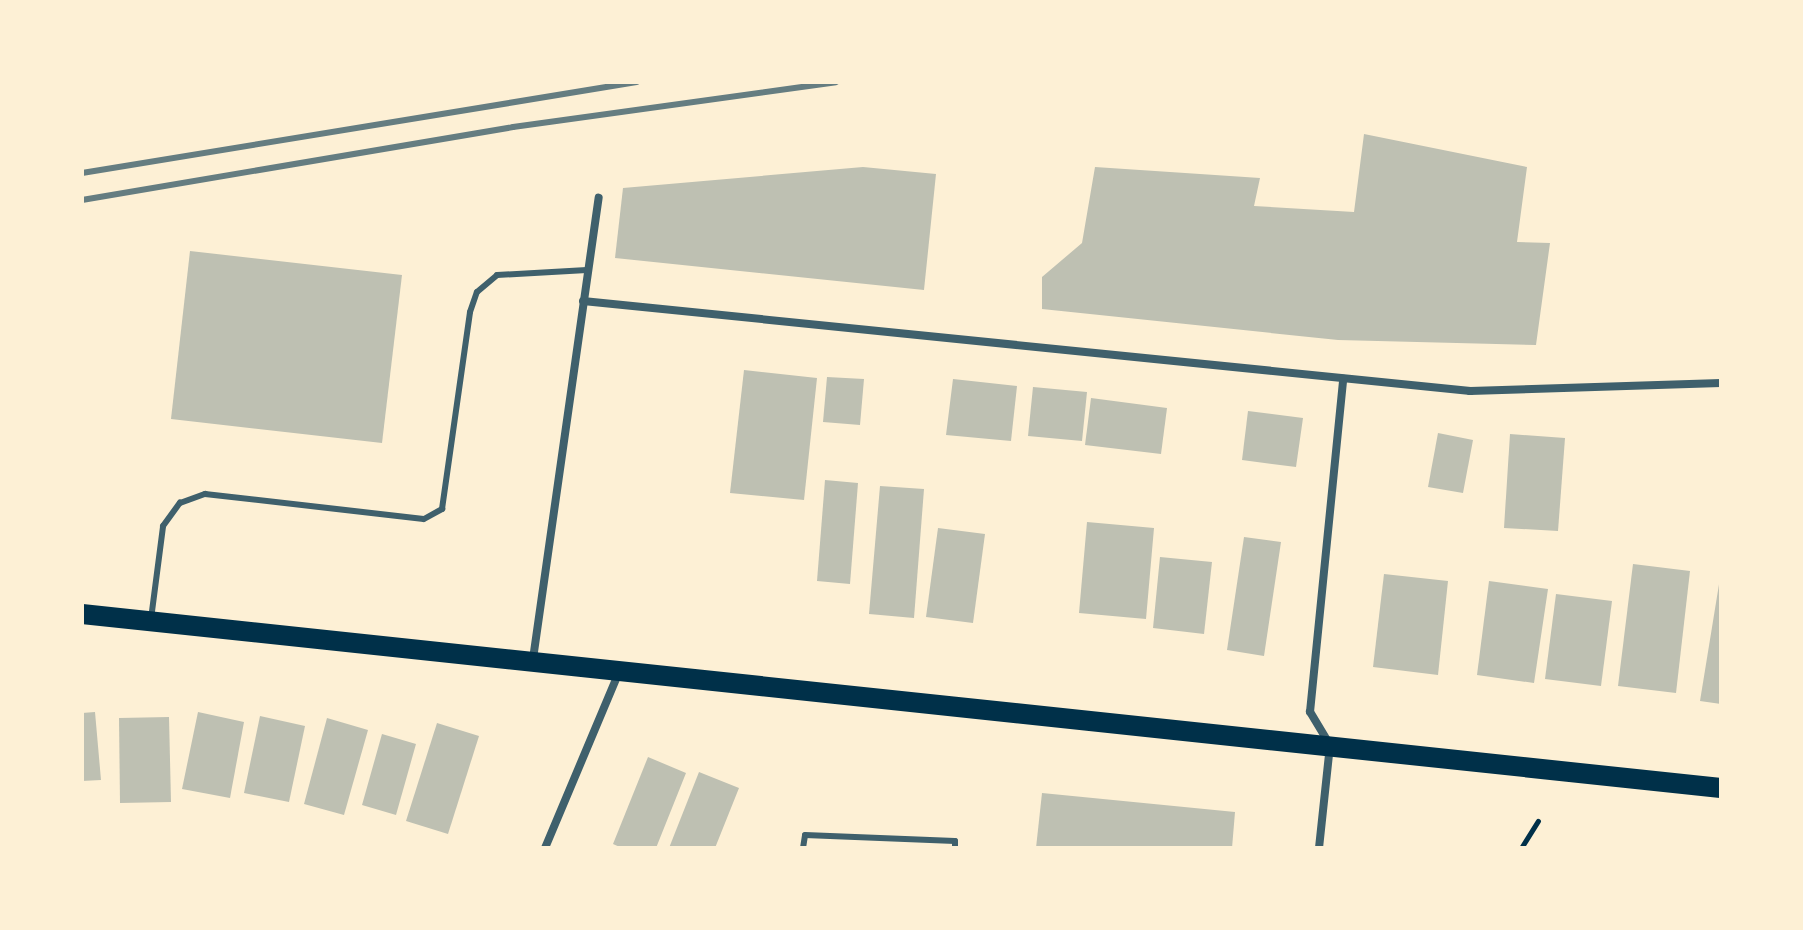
<!DOCTYPE html>
<style>
body{margin:0}
#map{position:relative;width:1803px;height:930px;overflow:hidden;background:#fdf0d5;font-family:Arial,sans-serif}
div>[style]{position:absolute}
[style*='--x']{left:calc(var(--x)*1px);top:calc(var(--y)*1px);width:calc(var(--w)*1px);rotate:calc(var(--a)*1deg)}
.building>*{inset:0;background:#bec0b2}
.path>*{height:5px;margin:-2.5px;padding:0 2.5px;transform-origin:2.5px;border-radius:2.5px;background:#003049}
.service>*{height:6px;margin:-3px;padding:0 3px;transform-origin:3px;border-radius:3px;background:#3f606c}
.minor>*{height:8px;margin:-4px;padding:0 4px;transform-origin:4px;border-radius:4px;background:#3f606c}
.primary>*{height:20px;margin:-10px;padding:0 10px;transform-origin:10px;border-radius:10px;background:#003049}
.rail>*{height:6px;margin:-3px;padding:0 3px;transform-origin:3px;border-radius:3px;background:#657d81}
span{translate:-50% -50%;white-space:nowrap;text-align:center;line-height:1.15;-webkit-text-stroke:6px #fdf0d5;paint-order:stroke}
.frame{position:absolute;inset:0;border:84px solid #fdf0d5;pointer-events:none}
</style>
<div id="map">
<div class="building">
<div style="clip-path:polygon(1364px 134px,1527px 167px,1517px 242px,1550px 243px,1536px 345px,1338px 340px,1042px 309px,1042px 277px,1082px 243px,1095px 167px,1260px 178px,1254px 206px,1354px 212px)"></div>
<div style="clip-path:polygon(863px 167px,936px 174px,924px 290px,615px 258px,623px 188px)"></div>
<div style="clip-path:polygon(190px 251px,402px 275px,382px 443px,171px 419px)"></div>
<div style="clip-path:polygon(744px 370px,817px 378px,804px 500px,730px 493px)"></div>
<div style="clip-path:polygon(827px 377px,864px 379px,860px 425px,823px 422px)"></div>
<div style="clip-path:polygon(953px 379px,1017px 386px,1011px 441px,946px 435px)"></div>
<div style="clip-path:polygon(1033px 387px,1087px 392px,1082px 441px,1028px 436px)"></div>
<div style="clip-path:polygon(1091px 398px,1167px 408px,1161px 454px,1085px 445px)"></div>
<div style="clip-path:polygon(1248px 411px,1303px 418px,1296px 467px,1242px 460px)"></div>
<div style="clip-path:polygon(1438px 433px,1473px 440px,1463px 493px,1428px 487px)"></div>
<div style="clip-path:polygon(1510px 434px,1565px 438px,1558px 531px,1504px 528px)"></div>
<div style="clip-path:polygon(825px 480px,858px 483px,850px 584px,817px 581px)"></div>
<div style="clip-path:polygon(880px 486px,924px 489px,914px 618px,869px 614px)"></div>
<div style="clip-path:polygon(1087px 522px,1154px 528px,1146px 619px,1079px 613px)"></div>
<div style="clip-path:polygon(938px 528px,985px 534px,973px 623px,926px 617px)"></div>
<div style="clip-path:polygon(1244px 537px,1281px 542px,1264px 656px,1227px 650px)"></div>
<div style="clip-path:polygon(1160px 557px,1212px 562px,1204px 634px,1153px 628px)"></div>
<div style="clip-path:polygon(1633px 564px,1690px 571px,1676px 693px,1618px 686px)"></div>
<div style="clip-path:polygon(1721px 572px,1721px 704px,1700px 701px)"></div>
<div style="clip-path:polygon(1384px 574px,1448px 581px,1438px 675px,1373px 667px)"></div>
<div style="clip-path:polygon(1489px 581px,1548px 589px,1534px 683px,1477px 675px)"></div>
<div style="clip-path:polygon(1556px 594px,1612px 601px,1601px 686px,1545px 679px)"></div>
<div style="clip-path:polygon(95px 712px,101px 780px,82px 781px,82px 713px)"></div>
<div style="clip-path:polygon(198px 712px,244px 722px,230px 798px,182px 789px)"></div>
<div style="clip-path:polygon(260px 716px,305px 726px,289px 802px,244px 793px)"></div>
<div style="clip-path:polygon(169px 717px,171px 802px,120px 803px,119px 718px)"></div>
<div style="clip-path:polygon(327px 718px,368px 730px,344px 815px,304px 804px)"></div>
<div style="clip-path:polygon(437px 723px,479px 736px,448px 834px,406px 821px)"></div>
<div style="clip-path:polygon(382px 734px,416px 744px,396px 815px,362px 805px)"></div>
<div style="clip-path:polygon(648px 757px,686px 773px,656px 848px,622px 848px,613px 844px)"></div>
<div style="clip-path:polygon(699px 772px,739px 788px,715px 848px,669px 848px)"></div>
<div style="clip-path:polygon(1042px 793px,1235px 812px,1232px 848px,1036px 848px)"></div>
</div>
<div class="path">
<div style="--x:1521;--y:848;--w:32;--a:-58"></div>
</div>
<div class="service">
<div style="--x:151;--y:619;--w:94;--a:-82.6"></div>
<div style="--x:163;--y:526;--w:29;--a:-54"></div>
<div style="--x:180;--y:503;--w:27;--a:-20"></div>
<div style="--x:205;--y:494;--w:220;--a:6.5"></div>
<div style="--x:424;--y:519;--w:21;--a:-29"></div>
<div style="--x:442;--y:509;--w:199;--a:-81.9"></div>
<div style="--x:470;--y:312;--w:21;--a:-71"></div>
<div style="--x:477;--y:292;--w:26;--a:-40"></div>
<div style="--x:497;--y:275;--w:90;--a:-3.2"></div>
<div style="--x:803;--y:848;--w:13;--a:-81"></div>
<div style="--x:805;--y:835;--w:150;--a:2.3"></div>
<div style="--x:955;--y:841;--w:7;--a:90"></div>
</div>
<div class="minor">
<div style="--x:583;--y:301;--w:892;--a:5.79"></div>
<div style="--x:1470;--y:391;--w:251;--a:-1.8"></div>
<div style="--x:533;--y:659;--w:466;--a:-81.9"></div>
<div style="--x:545;--y:848;--w:189;--a:-67.2"></div>
<div style="--x:1319;--y:848;--w:104;--a:-83.9"></div>
<div style="--x:1330;--y:745;--w:39;--a:-121"></div>
<div style="--x:1310;--y:712;--w:335;--a:-84.3"></div>
</div>
<div class="primary">
<div style="--x:82;--y:614;--w:1648;--a:6.06"></div>
</div>
<div class="rail">
<div style="--x:82;--y:173;--w:562;--a:-9.31"></div>
<div style="--x:82;--y:200;--w:437;--a:-9.6"></div>
<div style="--x:513;--y:127;--w:326;--a:-7.9"></div>
</div>
<div class="frame"></div>
</div>
